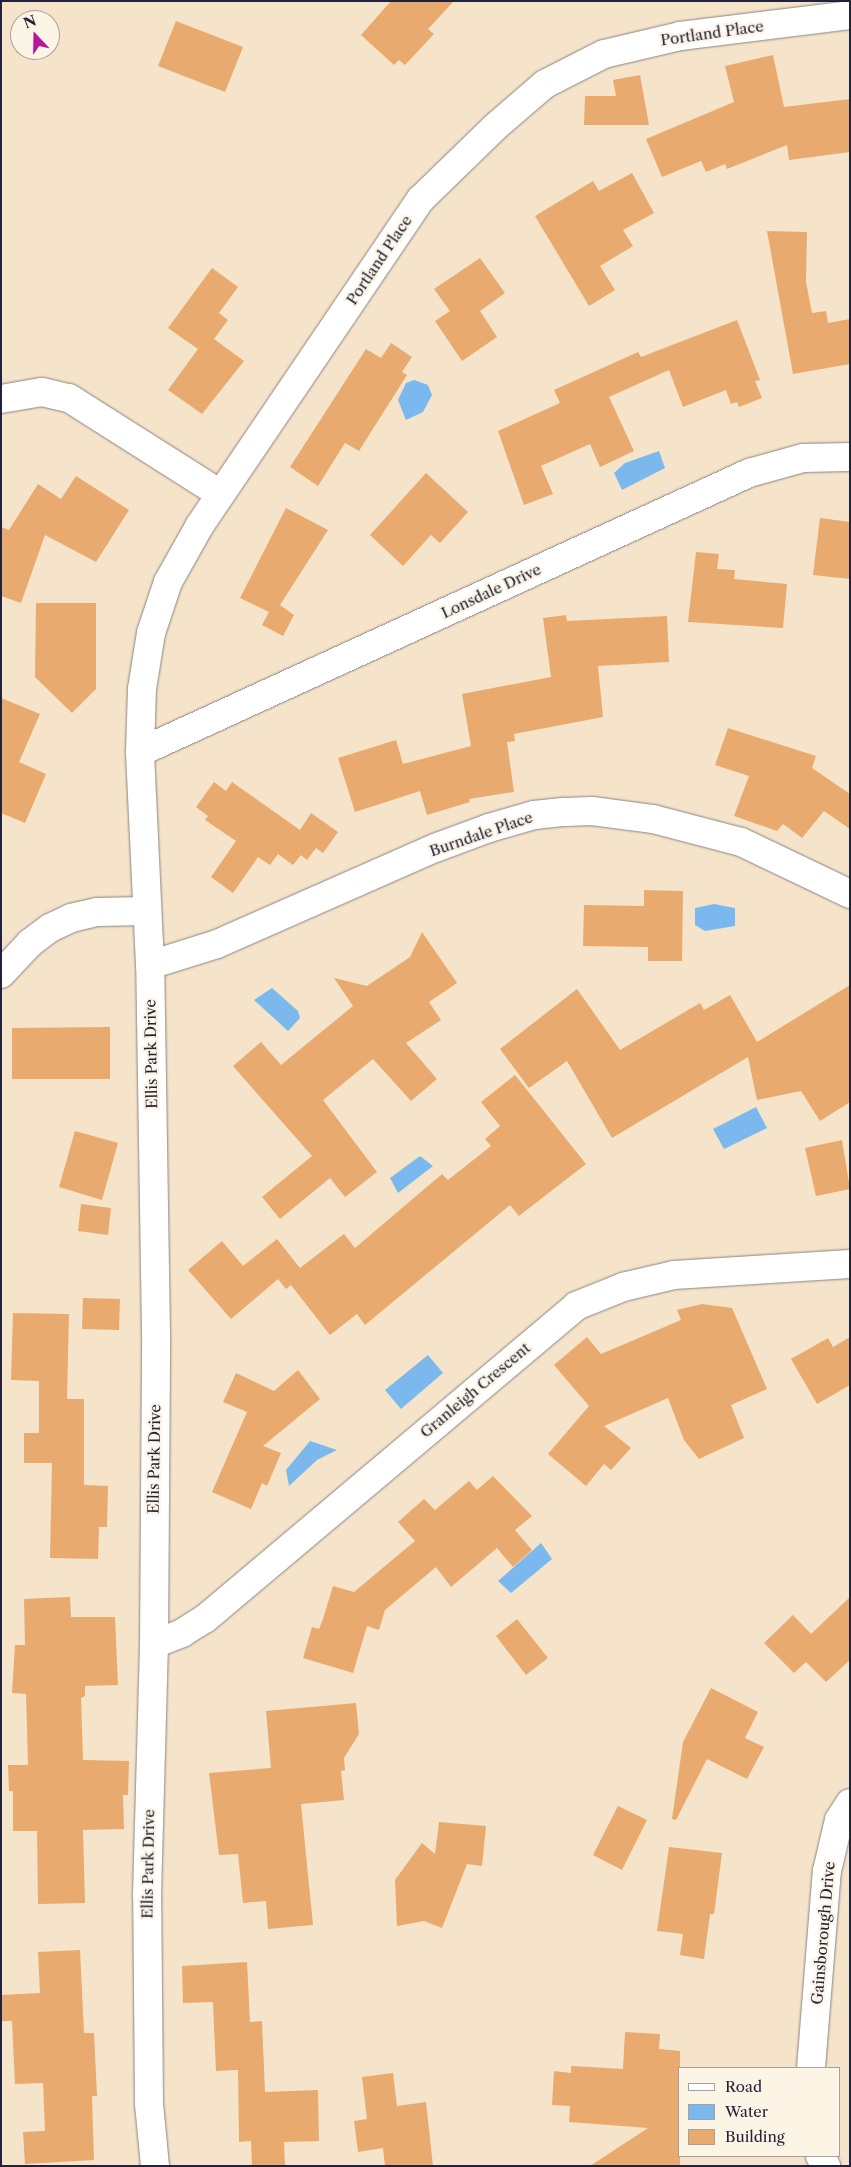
<!DOCTYPE html>
<style>
body{margin:0}
#map{position:relative;width:851px;height:2167px;overflow:hidden;background:#f5e4ca;font-family:"Libre Caslon Text",serif}
div>[style]{position:absolute}
[style*='--x']{left:calc(var(--x)*1px);top:calc(var(--y)*1px);width:calc(var(--w)*1px);rotate:calc(var(--a)*1deg)}
.water>*{inset:0;background:#7bb8ee}
.building>*{inset:0;background:#e8aa6e}
.roads{filter:drop-shadow(0 0 1px #8c8382) drop-shadow(0 0 1px #8c8382)}
.minor>*{height:28px;margin:-14px;padding:0 14px;transform-origin:14px;border-radius:14px;background:#fff}
span{translate:-50% -50%;white-space:nowrap;text-align:center;line-height:1.15;-webkit-text-stroke:4.5px #fcf5e5;paint-order:stroke}
.street-label{font-size:15px;color:#22223b}
.frame{position:absolute;inset:0;border:2px solid #22223b;pointer-events:none}
.legend{position:absolute;left:678px;top:2067px;width:162px;height:90px;box-sizing:border-box;background:#fcf5e5;border:1px solid #a5a1a1;margin:0;padding:6px 9px;list-style:none;font-size:15px;color:#22223b}
.legend li{display:flex;align-items:center;gap:10px;height:25px}
.legend b{width:25px;border:1px solid #a5a1a1}
.north{position:absolute;left:10px;top:10px;width:50px;height:50px;box-sizing:border-box;background:#fcf5e5;border:1px solid #a5a1a1;border-radius:50%;rotate:339deg;font-size:14px;font-weight:700;line-height:20px;text-align:center;color:#22223b}
.north::after{content:'';display:block;margin:auto;width:18px;height:22px;background:#b5179e;clip-path:polygon(50% 0,100% 100%,50% 72%,0 100%)}
</style>
<div id="map">
<div class="water">
<div style="clip-path:polygon(414px 380px,428px 385px,432px 395px,423px 412px,406px 420px,398px 400px,406px 383px)"></div>
<div style="clip-path:polygon(659px 451px,665px 468px,622px 490px,614px 473px,625px 463px)"></div>
<div style="clip-path:polygon(714px 904px,735px 908px,735px 926px,705px 931px,695px 925px,695px 908px)"></div>
<div style="clip-path:polygon(272px 988px,298px 1011px,300px 1018px,288px 1031px,254px 1000px)"></div>
<div style="clip-path:polygon(756px 1107px,767px 1128px,724px 1149px,713px 1129px)"></div>
<div style="clip-path:polygon(420px 1156px,433px 1166px,398px 1193px,390px 1178px)"></div>
<div style="clip-path:polygon(428px 1355px,443px 1373px,401px 1409px,385px 1390px)"></div>
<div style="clip-path:polygon(310px 1441px,337px 1450px,317px 1460px,289px 1486px,286px 1470px)"></div>
<div style="clip-path:polygon(541px 1543px,552px 1559px,511px 1593px,498px 1581px)"></div>
</div>
<div class="building">
<div style="clip-path:polygon(391px 1px,454px 1px,428px 29px,434px 34px,405px 65px,399px 60px,394px 65px,361px 35px)"></div>
<div style="clip-path:polygon(176px 21px,243px 47px,225px 92px,158px 66px)"></div>
<div style="clip-path:polygon(773px 55px,784px 107px,850px 99px,850px 152px,789px 160px,787px 145px,727px 169px,725px 164px,706px 172px,701px 161px,662px 177px,646px 139px,734px 102px,725px 66px)"></div>
<div style="clip-path:polygon(640px 75px,649px 125px,584px 125px,585px 96px,616px 96px,613px 80px)"></div>
<div style="clip-path:polygon(632px 173px,654px 213px,623px 230px,633px 246px,600px 266px,615px 290px,589px 306px,535px 216px,593px 181px,599px 191px)"></div>
<div style="clip-path:polygon(767px 231px,807px 232px,806px 282px,812px 313px,826px 311px,828px 323px,850px 319px,850px 364px,793px 374px)"></div>
<div style="clip-path:polygon(480px 258px,505px 293px,480px 311px,497px 337px,462px 361px,435px 321px,450px 311px,434px 289px)"></div>
<div style="clip-path:polygon(212px 268px,238px 287px,219px 313px,228px 320px,214px 339px,244px 361px,202px 414px,168px 390px,198px 349px,168px 328px)"></div>
<div style="clip-path:polygon(737px 320px,760px 380px,755px 381px,762px 398px,739px 407px,737px 402px,731px 404px,726px 390px,683px 407px,669px 370px,609px 397px,634px 451px,600px 467px,590px 444px,541px 466px,553px 494px,524px 505px,498px 431px,560px 403px,554px 390px,638px 352px,641px 357px)"></div>
<div style="clip-path:polygon(391px 343px,412px 357px,402px 372px,407px 375px,359px 451px,345px 443px,318px 486px,290px 467px,366px 349px,381px 358px)"></div>
<div style="clip-path:polygon(426px 473px,468px 512px,440px 543px,431px 535px,403px 566px,370px 535px)"></div>
<div style="clip-path:polygon(76px 476px,129px 510px,96px 562px,45px 535px,21px 603px,1px 596px,1px 527px,9px 530px,38px 484px,61px 499px)"></div>
<div style="clip-path:polygon(286px 508px,328px 530px,280px 605px,294px 615px,283px 636px,262px 625px,269px 612px,240px 598px)"></div>
<div style="clip-path:polygon(820px 518px,850px 522px,850px 579px,813px 575px)"></div>
<div style="clip-path:polygon(696px 552px,719px 554px,717px 569px,735px 570px,734px 579px,787px 584px,783px 628px,688px 622px)"></div>
<div style="clip-path:polygon(36px 603px,96px 603px,96px 689px,72px 713px,35px 677px)"></div>
<div style="clip-path:polygon(566px 615px,567px 621px,667px 616px,669px 662px,598px 666px,603px 717px,514px 734px,515px 741px,507px 742px,514px 792px,469px 799px,470px 802px,427px 815px,420px 791px,355px 812px,338px 758px,396px 740px,403px 764px,471px 746px,462px 694px,551px 677px,543px 618px)"></div>
<div style="clip-path:polygon(1px 698px,40px 714px,19px 762px,46px 774px,25px 823px,1px 813px)"></div>
<div style="clip-path:polygon(728px 728px,816px 756px,812px 768px,850px 794px,850px 829px,824px 811px,802px 838px,783px 824px,777px 831px,734px 816px,749px 776px,715px 765px)"></div>
<div style="clip-path:polygon(214px 782px,226px 791px,232px 782px,300px 830px,311px 813px,338px 832px,323px 853px,316px 848px,307px 860px,301px 855px,293px 865px,278px 854px,270px 865px,258px 857px,233px 893px,211px 877px,236px 841px,205px 820px,208px 816px,196px 807px)"></div>
<div style="clip-path:polygon(644px 890px,683px 891px,682px 961px,648px 961px,648px 947px,583px 946px,584px 905px,644px 906px)"></div>
<div style="clip-path:polygon(422px 932px,457px 983px,429px 1002px,441px 1020px,406px 1043px,437px 1079px,411px 1101px,373px 1059px,323px 1100px,377px 1172px,345px 1197px,330px 1178px,280px 1219px,262px 1197px,312px 1156px,233px 1066px,261px 1042px,281px 1065px,353px 1006px,334px 978px,367px 986px,410px 957px)"></div>
<div style="clip-path:polygon(850px 985px,850px 1102px,820px 1121px,801px 1091px,757px 1100px,748px 1057px,612px 1138px,567px 1061px,529px 1088px,500px 1049px,577px 989px,620px 1050px,700px 1003px,704px 1010px,730px 995px,757px 1042px)"></div>
<div style="clip-path:polygon(110px 1027px,110px 1079px,12px 1079px,12px 1028px)"></div>
<div style="clip-path:polygon(515px 1075px,586px 1164px,519px 1216px,510px 1205px,365px 1325px,357px 1314px,330px 1335px,291px 1285px,286px 1289px,278px 1279px,231px 1319px,188px 1270px,222px 1241px,243px 1266px,277px 1239px,300px 1268px,344px 1234px,355px 1248px,442px 1174px,448px 1180px,491px 1146px,485px 1139px,500px 1126px,481px 1102px)"></div>
<div style="clip-path:polygon(75px 1131px,118px 1143px,102px 1200px,59px 1187px)"></div>
<div style="clip-path:polygon(842px 1140px,850px 1189px,816px 1196px,805px 1148px)"></div>
<div style="clip-path:polygon(81px 1204px,111px 1208px,108px 1235px,78px 1231px)"></div>
<div style="clip-path:polygon(83px 1298px,120px 1299px,119px 1330px,82px 1329px)"></div>
<div style="clip-path:polygon(702px 1304px,732px 1308px,767px 1389px,731px 1405px,744px 1438px,699px 1459px,684px 1440px,668px 1398px,604px 1426px,631px 1448px,611px 1470px,604px 1464px,586px 1486px,548px 1454px,589px 1406px,554px 1365px,587px 1337px,601px 1354px,681px 1320px,677px 1310px)"></div>
<div style="clip-path:polygon(13px 1313px,69px 1314px,67px 1399px,84px 1399px,84px 1485px,108px 1486px,107px 1527px,99px 1527px,98px 1559px,50px 1558px,52px 1463px,24px 1463px,24px 1433px,39px 1433px,39px 1381px,11px 1380px)"></div>
<div style="clip-path:polygon(850px 1337px,850px 1385px,817px 1404px,791px 1359px,828px 1338px,833px 1347px)"></div>
<div style="clip-path:polygon(298px 1370px,320px 1399px,263px 1446px,281px 1453px,267px 1486px,262px 1483px,251px 1509px,212px 1492px,247px 1412px,223px 1402px,236px 1373px,274px 1391px)"></div>
<div style="clip-path:polygon(493px 1476px,532px 1516px,515px 1530px,532px 1550px,513px 1567px,497px 1548px,451px 1587px,436px 1567px,385px 1610px,379px 1630px,367px 1626px,353px 1673px,303px 1658px,312px 1627px,319px 1629px,323px 1619px,333px 1586px,354px 1592px,415px 1541px,398px 1522px,424px 1499px,435px 1510px,469px 1481px,477px 1490px)"></div>
<div style="clip-path:polygon(70px 1597px,71px 1617px,115px 1617px,118px 1685px,85px 1686px,85px 1696px,81px 1698px,83px 1760px,129px 1761px,128px 1795px,123px 1795px,124px 1829px,83px 1830px,85px 1903px,38px 1904px,37px 1831px,13px 1831px,13px 1791px,9px 1791px,8px 1765px,28px 1765px,26px 1694px,12px 1693px,15px 1645px,25px 1645px,24px 1599px)"></div>
<div style="clip-path:polygon(850px 1597px,850px 1660px,826px 1682px,806px 1662px,794px 1673px,764px 1643px,793px 1615px,811px 1634px)"></div>
<div style="clip-path:polygon(517px 1619px,548px 1658px,526px 1675px,496px 1636px)"></div>
<div style="clip-path:polygon(711px 1688px,758px 1712px,745px 1738px,764px 1747px,747px 1779px,707px 1759px,676px 1820px,672px 1819px,683px 1742px)"></div>
<div style="clip-path:polygon(356px 1703px,359px 1734px,344px 1758px,345px 1770px,341px 1771px,344px 1800px,301px 1804px,313px 1925px,268px 1929px,266px 1901px,243px 1903px,238px 1854px,219px 1855px,209px 1773px,271px 1768px,266px 1711px)"></div>
<div style="clip-path:polygon(618px 1806px,647px 1820px,622px 1870px,593px 1855px)"></div>
<div style="clip-path:polygon(439px 1822px,486px 1826px,482px 1866px,467px 1864px,442px 1928px,424px 1921px,397px 1926px,395px 1880px,422px 1843px,435px 1854px)"></div>
<div style="clip-path:polygon(669px 1847px,722px 1853px,714px 1914px,710px 1914px,704px 1959px,680px 1955px,683px 1934px,657px 1931px)"></div>
<div style="clip-path:polygon(80px 1950px,84px 2033px,94px 2033px,97px 2096px,92px 2096px,94px 2160px,25px 2164px,23px 2132px,45px 2131px,43px 2083px,15px 2084px,12px 2021px,2px 2021px,1px 1995px,40px 1993px,38px 1952px)"></div>
<div style="clip-path:polygon(247px 1962px,250px 2022px,262px 2021px,265px 2092px,318px 2090px,319px 2141px,284px 2142px,285px 2166px,252px 2166px,251px 2141px,239px 2142px,238px 2070px,216px 2071px,213px 2002px,183px 2003px,182px 1966px)"></div>
<div style="clip-path:polygon(625px 2032px,660px 2034px,659px 2049px,680px 2051px,680px 2166px,590px 2166px,648px 2128px,569px 2122px,570px 2106px,552px 2105px,554px 2071px,571px 2073px,571px 2066px,623px 2069px)"></div>
<div style="clip-path:polygon(393px 2073px,397px 2106px,426px 2102px,433px 2166px,385px 2166px,383px 2148px,358px 2152px,354px 2121px,367px 2119px,362px 2077px)"></div>
</div>
<div class="roads">
<div class="minor">
<div style="--x:1;--y:399;--w:42;--a:-9.7"></div>
<div style="--x:42;--y:392;--w:28;--a:13"></div>
<div style="--x:69;--y:398;--w:179;--a:32.4"></div>
<div style="--x:140;--y:752;--w:670;--a:-24.61"></div>
<div style="--x:749;--y:473;--w:56;--a:-15.5"></div>
<div style="--x:803;--y:458;--w:47;--a:-1.2"></div>
<div style="--x:150;--y:965;--w:70;--a:-17.4"></div>
<div style="--x:217;--y:944;--w:238;--a:-23.8"></div>
<div style="--x:435;--y:848;--w:58;--a:-20.3"></div>
<div style="--x:489;--y:828;--w:47;--a:-16.1"></div>
<div style="--x:534;--y:815;--w:31;--a:-6"></div>
<div style="--x:565;--y:812;--w:27;--a:-2"></div>
<div style="--x:592;--y:811;--w:62;--a:7.5"></div>
<div style="--x:653;--y:819;--w:91;--a:14.6"></div>
<div style="--x:741;--y:842;--w:121;--a:25.5"></div>
<div style="--x:1;--y:974;--w:42;--a:-46.9"></div>
<div style="--x:30;--y:943;--w:25;--a:-37"></div>
<div style="--x:50;--y:928;--w:23;--a:-25"></div>
<div style="--x:71;--y:918;--w:27;--a:-13"></div>
<div style="--x:97;--y:912;--w:50;--a:-1.1"></div>
<div style="--x:154;--y:1644;--w:30;--a:-21"></div>
<div style="--x:182;--y:1633;--w:28;--a:-32"></div>
<div style="--x:206;--y:1618;--w:484;--a:-40.1"></div>
<div style="--x:576;--y:1306;--w:51;--a:-22"></div>
<div style="--x:623;--y:1287;--w:52;--a:-13.2"></div>
<div style="--x:674;--y:1275;--w:176;--a:-3.6"></div>
<div style="--x:811;--y:2068;--w:198;--a:-85.4"></div>
<div style="--x:827;--y:1871;--w:52;--a:-76.8"></div>
<div style="--x:839;--y:1820;--w:20;--a:-57"></div>
<div style="--x:820;--y:2156;--w:12;--a:59"></div>
<div style="--x:155;--y:2166;--w:62;--a:-95.5"></div>
<div style="--x:149;--y:2104;--w:209;--a:-90.5"></div>
<div style="--x:147;--y:1895;--w:251;--a:-88.4"></div>
<div style="--x:154;--y:1644;--w:310;--a:-89.6"></div>
<div style="--x:156;--y:1334;--w:369;--a:-90.9"></div>
<div style="--x:150;--y:965;--w:213;--a:-92.7"></div>
<div style="--x:140;--y:752;--w:63;--a:-88.2"></div>
<div style="--x:142;--y:689;--w:57;--a:-80.9"></div>
<div style="--x:151;--y:633;--w:54;--a:-71.6"></div>
<div style="--x:168;--y:582;--w:65;--a:-60.7"></div>
<div style="--x:200;--y:525;--w:394;--a:-55.9"></div>
<div style="--x:421;--y:199;--w:103;--a:-44.2"></div>
<div style="--x:495;--y:127;--w:66;--a:-40.7"></div>
<div style="--x:545;--y:84;--w:66;--a:-27"></div>
<div style="--x:604;--y:54;--w:78;--a:-13.3"></div>
<div style="--x:680;--y:36;--w:171;--a:-7"></div>
</div>
</div>
<div class="street-label">
<span style="left:712px;top:33px;rotate:-8deg">Portland Place</span>
<span style="left:379px;top:260px;rotate:-56deg">Portland Place</span>
<span style="left:491px;top:591px;rotate:-25deg">Lonsdale Drive</span>
<span style="left:481px;top:834px;rotate:-19deg">Burndale Place</span>
<span style="left:151px;top:1054px;rotate:-91deg">Ellis Park Drive</span>
<span style="left:475px;top:1390px;rotate:-40deg">Granleigh Crescent</span>
<span style="left:154px;top:1459px;rotate:-89deg">Ellis Park Drive</span>
<span style="left:148px;top:1864px;rotate:-89deg">Ellis Park Drive</span>
<span style="left:823px;top:1933px;rotate:-85deg">Gainsborough Drive</span>
</div>
<div class="frame"></div>
<ul class="legend">
<li><b style="height:6px;background:#fff"></b>Road</li>
<li><b style="height:14px;background:#7bb8ee"></b>Water</li>
<li><b style="height:14px;background:#e8aa6e"></b>Building</li>
</ul>
<div class="north">N</div>
</div>
